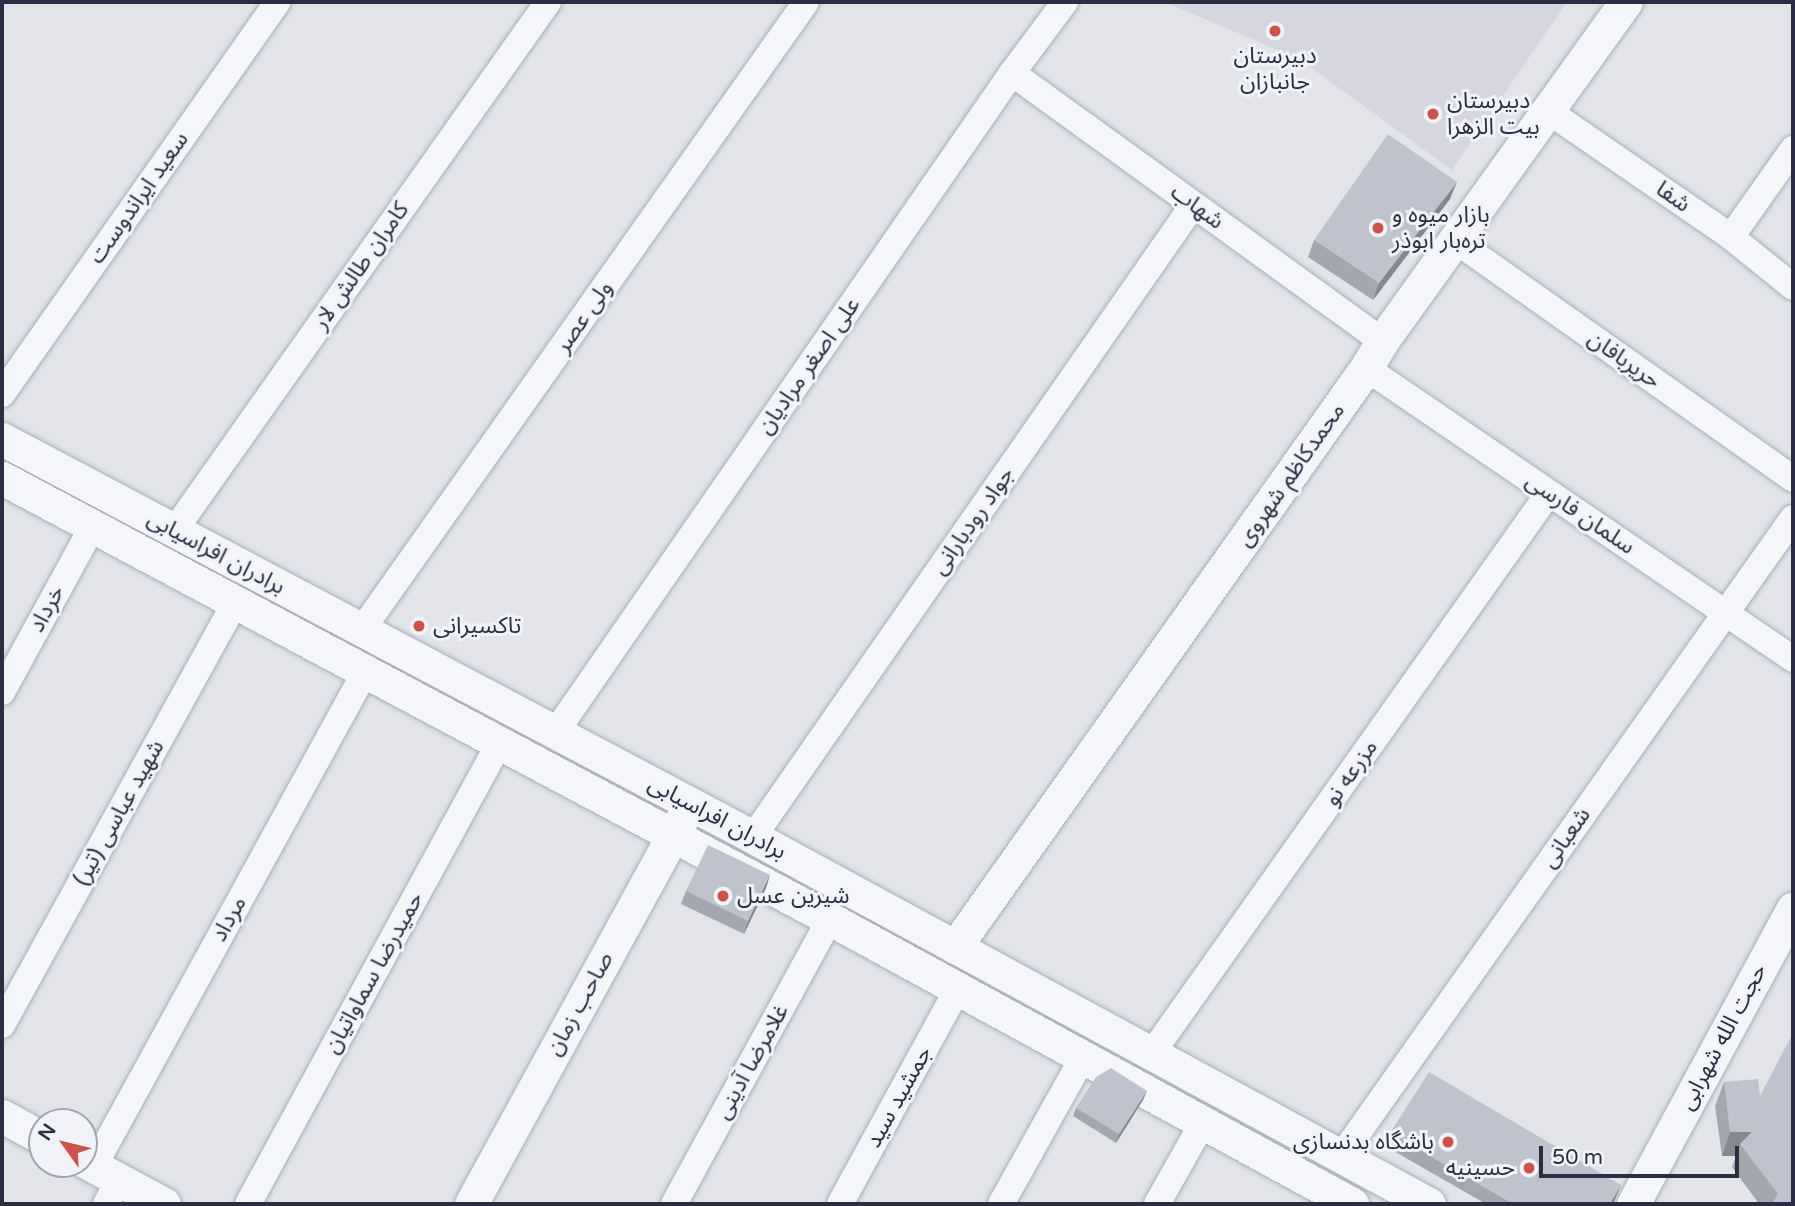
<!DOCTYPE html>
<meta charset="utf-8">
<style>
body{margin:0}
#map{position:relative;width:1795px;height:1206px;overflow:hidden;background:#e2e4ea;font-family:"Varela Round","Noto Sans Arabic",sans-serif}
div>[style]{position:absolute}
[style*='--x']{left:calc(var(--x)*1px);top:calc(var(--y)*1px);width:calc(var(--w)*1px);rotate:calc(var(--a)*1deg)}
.built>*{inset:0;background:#d5d6df}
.roads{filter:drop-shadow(0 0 2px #abadb8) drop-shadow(0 0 2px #abadb8)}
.minor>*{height:26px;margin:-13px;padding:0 13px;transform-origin:13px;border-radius:13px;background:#f5f6f9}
.tertiary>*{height:33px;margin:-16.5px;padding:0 16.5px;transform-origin:16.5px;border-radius:16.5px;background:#f5f6f9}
.wall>*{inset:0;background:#a5a7b0}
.shaded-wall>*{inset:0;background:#868890}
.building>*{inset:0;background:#c0c2cd}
.dots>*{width:19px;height:19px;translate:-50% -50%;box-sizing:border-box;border:4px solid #f2f3f8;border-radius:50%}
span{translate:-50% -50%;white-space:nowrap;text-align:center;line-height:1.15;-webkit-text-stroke:6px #f2f3f8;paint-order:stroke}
.poi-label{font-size:23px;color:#2b2e42}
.left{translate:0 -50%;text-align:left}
.right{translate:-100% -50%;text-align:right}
.street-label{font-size:23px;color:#2b2e42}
.frame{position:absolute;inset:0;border:4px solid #2b2e42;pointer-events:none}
.north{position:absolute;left:28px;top:1108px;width:70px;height:70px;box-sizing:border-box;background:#f2f3f8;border:2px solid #a2a4af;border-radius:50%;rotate:304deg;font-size:19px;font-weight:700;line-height:28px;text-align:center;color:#2b2e42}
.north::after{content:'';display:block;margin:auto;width:24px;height:32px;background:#cc524b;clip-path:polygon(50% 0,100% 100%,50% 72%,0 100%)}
.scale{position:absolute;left:1539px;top:1146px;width:200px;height:32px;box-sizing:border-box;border:4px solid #2b2e42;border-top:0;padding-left:9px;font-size:21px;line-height:24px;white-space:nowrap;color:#2b2e42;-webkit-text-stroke:5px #f2f3f8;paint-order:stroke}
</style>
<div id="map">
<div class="built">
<div style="clip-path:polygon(1165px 2px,1567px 2px,1452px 170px,1299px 59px)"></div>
</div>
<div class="roads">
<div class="minor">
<div style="--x:1012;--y:73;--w:457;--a:35.9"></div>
<div style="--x:1548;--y:111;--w:222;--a:34.5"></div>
<div style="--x:1731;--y:237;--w:80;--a:38.9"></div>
<div style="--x:1731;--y:237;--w:108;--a:-54.8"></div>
<div style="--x:1456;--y:241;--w:413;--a:35.2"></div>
<div style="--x:1366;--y:368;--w:517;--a:34.27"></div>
<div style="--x:2;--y:394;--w:479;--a:-54.9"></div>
<div style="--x:174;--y:531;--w:648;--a:-54.74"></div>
<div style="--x:361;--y:631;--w:770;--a:-54.72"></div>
<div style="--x:2;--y:692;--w:189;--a:-61.3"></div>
<div style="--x:555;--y:733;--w:803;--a:-55.3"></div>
<div style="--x:1012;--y:73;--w:89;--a:-53.3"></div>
<div style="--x:753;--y:837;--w:770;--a:-55.15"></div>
<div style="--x:2;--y:1025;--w:484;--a:-61.1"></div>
<div style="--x:1152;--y:1053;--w:686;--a:-54.67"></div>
<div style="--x:1340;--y:1158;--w:784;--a:-54.71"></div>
<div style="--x:94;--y:1166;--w:563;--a:-61.25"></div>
<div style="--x:106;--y:1204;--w:27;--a:-62"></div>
<div style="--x:248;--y:1204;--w:526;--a:-61.39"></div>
<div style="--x:674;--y:1204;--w:325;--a:-61.3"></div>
<div style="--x:840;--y:1204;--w:244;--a:-61.3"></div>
<div style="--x:1001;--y:1204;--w:166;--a:-60.8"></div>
<div style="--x:1157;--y:1204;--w:92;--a:-60.6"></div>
</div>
<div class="tertiary">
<div style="--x:2;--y:439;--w:850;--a:27.92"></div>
<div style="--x:753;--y:837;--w:769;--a:28.5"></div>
<div style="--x:2;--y:478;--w:938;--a:28.04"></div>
<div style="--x:830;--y:919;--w:595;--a:28.63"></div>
<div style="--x:955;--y:947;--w:710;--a:-54.63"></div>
<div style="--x:1366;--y:368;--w:31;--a:-59"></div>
<div style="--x:1382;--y:341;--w:418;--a:-54.3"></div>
<div style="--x:2;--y:1116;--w:46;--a:28.8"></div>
<div style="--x:84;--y:1161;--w:91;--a:28.3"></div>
<div style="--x:471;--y:1204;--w:440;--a:-61.3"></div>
<div style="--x:1633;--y:1204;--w:336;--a:-61.6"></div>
</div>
</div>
<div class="wall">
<div style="clip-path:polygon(1450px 199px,1373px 300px,1308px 257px,1314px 240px)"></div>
<div style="clip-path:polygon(770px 875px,766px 888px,744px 934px,681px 904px,686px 891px)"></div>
<div style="clip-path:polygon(1724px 1082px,1760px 1096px,1793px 1204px,1759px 1204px,1732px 1167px,1736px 1156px,1722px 1156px,1715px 1106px)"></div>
<div style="clip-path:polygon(1147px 1091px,1143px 1100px,1116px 1143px,1073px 1116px,1076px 1108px)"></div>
<div style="clip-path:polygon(1390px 1133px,1621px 1185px,1613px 1204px,1486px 1204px,1385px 1146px)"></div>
</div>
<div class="shaded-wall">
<div style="clip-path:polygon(1457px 182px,1450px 199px,1373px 300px,1379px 283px)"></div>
<div style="clip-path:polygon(770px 875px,766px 888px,744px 934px,748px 921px)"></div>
<div style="clip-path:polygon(1147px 1091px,1143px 1100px,1116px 1143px,1119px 1134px)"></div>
<div style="clip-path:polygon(1730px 1132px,1752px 1132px,1740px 1144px,1736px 1156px,1722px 1156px)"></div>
<div style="clip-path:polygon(1621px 1185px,1613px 1204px,1610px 1204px)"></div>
</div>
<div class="building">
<div style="clip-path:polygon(1388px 134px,1457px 182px,1379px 283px,1314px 240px)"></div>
<div style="clip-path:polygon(708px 845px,770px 875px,748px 921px,686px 891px)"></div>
<div style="clip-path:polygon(1793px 1033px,1793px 1204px,1772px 1204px,1778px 1194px,1740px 1144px,1752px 1132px,1730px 1132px,1724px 1082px,1758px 1079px,1760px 1096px)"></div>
<div style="clip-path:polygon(1111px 1068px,1147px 1091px,1119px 1134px,1076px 1108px,1096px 1077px)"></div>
<div style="clip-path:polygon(1429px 1072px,1621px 1185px,1610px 1204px,1513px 1204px,1390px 1133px)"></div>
</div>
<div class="dots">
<div style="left:1275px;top:31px;background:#cc524b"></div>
<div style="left:1433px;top:114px;background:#cc524b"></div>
<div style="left:1378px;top:228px;background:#cc524b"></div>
<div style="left:419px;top:626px;background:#cc524b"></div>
<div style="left:723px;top:896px;background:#cc524b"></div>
<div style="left:1448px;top:1142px;background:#cc524b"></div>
<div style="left:1529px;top:1168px;background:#cc524b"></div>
</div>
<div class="poi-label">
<span style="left:1275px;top:69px">دبیرستان<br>جانبازان</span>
<span class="left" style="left:1447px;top:114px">دبیرستان<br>بیت الزهرا</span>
<span class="left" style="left:1392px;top:228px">بازار میوه و<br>تره‌بار ابوذر</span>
<span class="left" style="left:433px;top:626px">تاکسیرانی</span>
<span class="left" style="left:737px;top:896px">شیرین عسل</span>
<span class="right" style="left:1434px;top:1142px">باشگاه بدنسازی</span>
<span class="right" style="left:1515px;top:1168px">حسینیه</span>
</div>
<div class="street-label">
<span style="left:1673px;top:197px;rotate:35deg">شفا</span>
<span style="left:139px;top:198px;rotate:-55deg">سعید ایراندوست</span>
<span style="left:1197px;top:207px;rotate:36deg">شهاب</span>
<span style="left:361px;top:266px;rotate:-55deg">کامران طالش لار</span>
<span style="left:584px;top:317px;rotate:-55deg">ولی عصر</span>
<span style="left:1624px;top:360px;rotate:35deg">حریربافان</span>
<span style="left:809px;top:366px;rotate:-55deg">علی اصغر مرادیان</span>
<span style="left:1291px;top:475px;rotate:-55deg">محمدکاظم شهروی</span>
<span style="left:1580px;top:514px;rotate:34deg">سلمان فارسی</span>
<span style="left:973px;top:521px;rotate:-55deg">جواد رودبارانی</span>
<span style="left:216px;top:553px;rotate:28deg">برادران افراسیابی</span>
<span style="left:47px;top:609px;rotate:-61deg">خرداد</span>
<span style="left:1351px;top:773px;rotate:-55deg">مزرعه نو</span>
<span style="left:119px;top:813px;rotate:-61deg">شهید عباسی (تیر)</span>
<span style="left:717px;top:818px;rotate:28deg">برادران افراسیابی</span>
<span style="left:1566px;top:838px;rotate:-55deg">شعبانی</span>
<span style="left:229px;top:919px;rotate:-61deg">مرداد</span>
<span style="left:374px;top:973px;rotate:-61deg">حمیدرضا سماواتیان</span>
<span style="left:580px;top:1004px;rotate:-61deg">صاحب زمان</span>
<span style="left:1723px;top:1037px;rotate:-62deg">حجت الله شهرابی</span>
<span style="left:752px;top:1062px;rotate:-61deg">غلامرضا آدینی</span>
<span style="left:899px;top:1097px;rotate:-61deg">جمشید سید</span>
</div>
<div class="frame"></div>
<div class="north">N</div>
<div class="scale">50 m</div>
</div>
